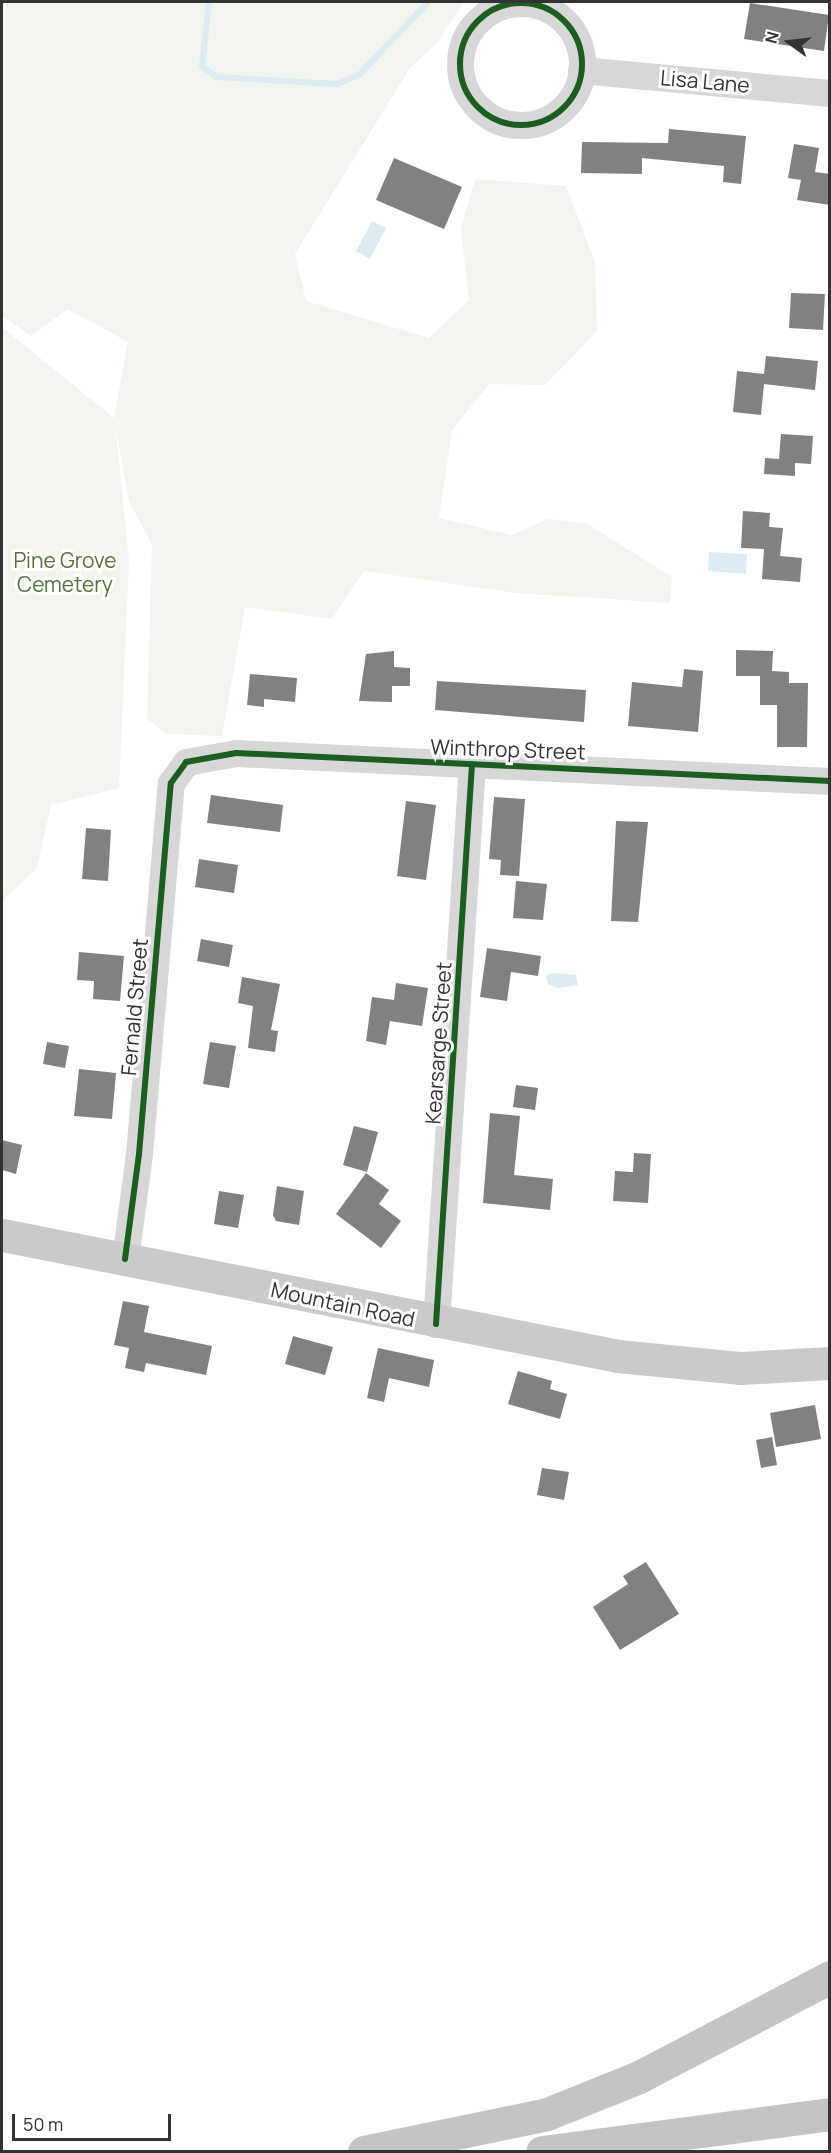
<!DOCTYPE html>
<style>
body{margin:0}
#map{position:relative;width:831px;height:2153px;overflow:hidden;background:#fff;font-family:Manrope,sans-serif}
div>[style]{position:absolute}
[style*='--x']{left:calc(var(--x)*1px);top:calc(var(--y)*1px);width:calc(var(--w)*1px);rotate:calc(var(--a)*1deg)}
.green>*{inset:0;background:#f1f5ed}
.water>*{inset:0;background:#ddebf3}
.stream>*{height:6px;margin:-3px;padding:0 3px;transform-origin:3px;border-radius:3px;background:#ddebf3}
.building>*{inset:0;background:#818181}
.minor>*{height:27px;margin:-13.5px;padding:0 13.5px;transform-origin:13.5px;border-radius:13.5px;background:#d7d7d7}
.minor>.ring{margin:-13.5px;padding:0;box-sizing:content-box;background:none;border:27px solid #d7d7d7;border-radius:50%}
.major>*{height:33px;margin:-16.5px;padding:0 16.5px;transform-origin:16.5px;border-radius:16.5px;background:#cacaca}
.highway>*{height:33px;margin:-16.5px;padding:0 16.5px;transform-origin:16.5px;border-radius:16.5px;background:#c4c4c4}
.cycleway>*{height:6px;margin:-3px;padding:0 3px;transform-origin:3px;border-radius:3px;background:#1b5e20}
.cycleway>.ring{margin:-3px;padding:0;box-sizing:content-box;background:none;border:6px solid #1b5e20;border-radius:50%}
span{translate:-50% -50%;white-space:nowrap;text-align:center;line-height:1.15;-webkit-text-stroke:6px #fff;paint-order:stroke}
.street-label{font-size:21px;color:#333}
.park-label{font-size:21px;color:#56703f}
.frame{position:absolute;inset:0;border:3px solid #333;pointer-events:none}
.north{position:absolute;left:759px;top:12px;width:60px;height:60px;-webkit-text-stroke:4px #fff;paint-order:stroke;rotate:285deg;font-size:16px;font-weight:700;line-height:24px;text-align:center;color:#333}
.north::after{content:'';display:block;margin:auto;width:21px;height:27px;background:#333;clip-path:polygon(50% 0,100% 100%,50% 72%,0 100%)}
.scale{position:absolute;left:12px;top:2114px;width:159px;height:27px;box-sizing:border-box;border:3px solid #333;border-top:0;padding-left:8px;font-size:18px;line-height:21px;white-space:nowrap;color:#333;-webkit-text-stroke:4px #fff;paint-order:stroke}
</style>
<div id="map">
<div class="green">
<div style="clip-path:polygon(2px 2px,464px 2px,435px 45px,410px 68px,295px 254px,306px 301px,429px 338px,469px 300px,461px 229px,475px 179px,566px 186px,595px 262px,597px 331px,545px 385px,489px 384px,452px 430px,439px 518px,512px 535px,547px 519px,586px 523px,672px 577px,670px 603px,516px 593px,364px 571px,332px 619px,245px 607px,222px 736px,167px 734px,147px 719px,152px 545px,129px 501px,116px 430px,129px 562px,119px 788px,51px 805px,37px 868px,2px 901px,2px 327px,114px 418px,128px 342px,68px 309px,31px 336px,2px 316px)"></div>
</div>
<div class="water">
<div style="clip-path:polygon(372px 221px,386px 228px,370px 259px,356px 251px)"></div>
<div style="clip-path:polygon(709px 552px,747px 554px,746px 574px,708px 571px)"></div>
<div style="clip-path:polygon(552px 973px,576px 975px,578px 985px,557px 988px,548px 984px,546px 976px)"></div>
</div>
<div class="stream">
<div style="--x:209;--y:2;--w:64;--a:96.2"></div>
<div style="--x:202;--y:66;--w:18;--a:38"></div>
<div style="--x:216;--y:77;--w:121;--a:3.3"></div>
<div style="--x:337;--y:84;--w:24;--a:-22"></div>
<div style="--x:359;--y:75;--w:100;--a:-46.6"></div>
</div>
<div class="building">
<div style="clip-path:polygon(750px 3px,829px 15px,824px 51px,744px 39px)"></div>
<div style="clip-path:polygon(669px 129px,746px 136px,741px 184px,723px 182px,724px 166px,642px 158px,642px 174px,581px 173px,582px 142px,668px 143px)"></div>
<div style="clip-path:polygon(794px 144px,819px 148px,815px 172px,830px 174px,830px 205px,797px 200px,801px 180px,788px 178px)"></div>
<div style="clip-path:polygon(394px 158px,462px 187px,444px 229px,376px 200px)"></div>
<div style="clip-path:polygon(791px 293px,825px 294px,823px 330px,789px 328px)"></div>
<div style="clip-path:polygon(766px 356px,818px 361px,815px 390px,764px 384px,761px 415px,733px 412px,737px 371px,764px 374px)"></div>
<div style="clip-path:polygon(781px 434px,813px 436px,811px 464px,795px 463px,795px 476px,764px 474px,765px 458px,779px 459px)"></div>
<div style="clip-path:polygon(743px 511px,770px 513px,769px 527px,783px 528px,780px 556px,802px 558px,800px 582px,762px 579px,764px 549px,741px 548px)"></div>
<div style="clip-path:polygon(736px 650px,773px 651px,772px 671px,789px 672px,789px 683px,808px 683px,807px 747px,777px 747px,777px 705px,760px 705px,760px 676px,736px 676px)"></div>
<div style="clip-path:polygon(394px 651px,394px 667px,410px 668px,410px 686px,392px 686px,392px 702px,359px 701px,366px 654px)"></div>
<div style="clip-path:polygon(684px 669px,703px 671px,698px 732px,628px 726px,632px 682px,682px 687px)"></div>
<div style="clip-path:polygon(250px 674px,297px 678px,295px 702px,264px 699px,264px 707px,247px 705px)"></div>
<div style="clip-path:polygon(437px 681px,586px 690px,584px 722px,435px 710px)"></div>
<div style="clip-path:polygon(211px 795px,283px 805px,280px 832px,207px 823px)"></div>
<div style="clip-path:polygon(494px 797px,525px 799px,519px 876px,500px 875px,501px 860px,489px 859px)"></div>
<div style="clip-path:polygon(406px 801px,436px 805px,426px 880px,397px 876px)"></div>
<div style="clip-path:polygon(616px 821px,648px 822px,638px 922px,611px 921px)"></div>
<div style="clip-path:polygon(86px 828px,111px 830px,108px 881px,82px 879px)"></div>
<div style="clip-path:polygon(199px 859px,238px 865px,234px 893px,195px 887px)"></div>
<div style="clip-path:polygon(516px 881px,547px 884px,543px 920px,513px 918px)"></div>
<div style="clip-path:polygon(201px 939px,233px 945px,229px 967px,197px 961px)"></div>
<div style="clip-path:polygon(487px 948px,541px 956px,538px 976px,511px 972px,507px 1001px,480px 997px)"></div>
<div style="clip-path:polygon(79px 952px,124px 956px,120px 1001px,93px 999px,94px 981px,77px 980px)"></div>
<div style="clip-path:polygon(242px 977px,280px 984px,271px 1030px,278px 1031px,275px 1052px,248px 1048px,253px 1006px,238px 1003px)"></div>
<div style="clip-path:polygon(396px 983px,428px 988px,422px 1026px,390px 1021px,386px 1045px,366px 1041px,372px 997px,394px 1000px)"></div>
<div style="clip-path:polygon(47px 1042px,69px 1046px,65px 1068px,43px 1064px)"></div>
<div style="clip-path:polygon(210px 1042px,236px 1046px,229px 1088px,203px 1084px)"></div>
<div style="clip-path:polygon(79px 1069px,116px 1073px,112px 1119px,74px 1116px)"></div>
<div style="clip-path:polygon(516px 1085px,538px 1088px,535px 1110px,513px 1107px)"></div>
<div style="clip-path:polygon(490px 1113px,520px 1116px,514px 1175px,553px 1179px,550px 1210px,483px 1203px)"></div>
<div style="clip-path:polygon(354px 1126px,378px 1132px,367px 1172px,343px 1165px)"></div>
<div style="clip-path:polygon(2px 1140px,22px 1145px,16px 1174px,2px 1170px)"></div>
<div style="clip-path:polygon(634px 1153px,651px 1154px,648px 1203px,613px 1201px,615px 1171px,633px 1172px)"></div>
<div style="clip-path:polygon(366px 1173px,389px 1190px,379px 1204px,401px 1221px,381px 1248px,336px 1214px)"></div>
<div style="clip-path:polygon(277px 1186px,304px 1191px,299px 1225px,276px 1221px,273px 1215px)"></div>
<div style="clip-path:polygon(219px 1191px,244px 1195px,238px 1228px,214px 1224px)"></div>
<div style="clip-path:polygon(123px 1301px,149px 1306px,144px 1332px,212px 1346px,206px 1375px,146px 1363px,144px 1372px,125px 1368px,129px 1348px,114px 1345px)"></div>
<div style="clip-path:polygon(293px 1336px,333px 1347px,325px 1375px,285px 1364px)"></div>
<div style="clip-path:polygon(378px 1348px,434px 1360px,429px 1387px,389px 1378px,384px 1402px,367px 1398px)"></div>
<div style="clip-path:polygon(518px 1371px,552px 1381px,550px 1389px,567px 1394px,560px 1419px,508px 1404px)"></div>
<div style="clip-path:polygon(815px 1405px,821px 1439px,776px 1447px,770px 1413px)"></div>
<div style="clip-path:polygon(772px 1437px,777px 1465px,761px 1468px,756px 1440px)"></div>
<div style="clip-path:polygon(542px 1468px,569px 1472px,564px 1500px,537px 1495px)"></div>
<div style="clip-path:polygon(646px 1562px,679px 1614px,620px 1650px,593px 1607px,628px 1584px,623px 1576px)"></div>
</div>
<div class="minor">
<div class="ring" style="left:460px;top:3px;width:95px;height:95px"></div>
<div style="--x:581;--y:70;--w:250;--a:5.3"></div>
<div style="--x:125;--y:1259;--w:106;--a:-82.4"></div>
<div style="--x:139;--y:1154;--w:372;--a:-85.1"></div>
<div style="--x:171;--y:783;--w:26;--a:-54"></div>
<div style="--x:186;--y:762;--w:51;--a:-10.2"></div>
<div style="--x:236;--y:753;--w:595;--a:2.7"></div>
<div style="--x:436;--y:1324;--w:561;--a:-86.32"></div>
</div>
<div class="major">
<div style="--x:2;--y:1235;--w:628;--a:11.11"></div>
<div style="--x:618;--y:1356;--w:124;--a:5.6"></div>
<div style="--x:741;--y:1368;--w:89;--a:-3.2"></div>
</div>
<div class="highway">
<div style="--x:364;--y:2152;--w:187;--a:-11.7"></div>
<div style="--x:547;--y:2114;--w:99;--a:-21.9"></div>
<div style="--x:639;--y:2077;--w:216;--a:-27.6"></div>
<div style="--x:542;--y:2152;--w:290;--a:-7.5"></div>
</div>
<div class="cycleway">
<div class="ring" style="left:460px;top:3px;width:116px;height:116px"></div>
<div style="--x:125;--y:1259;--w:106;--a:-82.4"></div>
<div style="--x:139;--y:1154;--w:372;--a:-85.1"></div>
<div style="--x:171;--y:783;--w:26;--a:-54"></div>
<div style="--x:186;--y:762;--w:51;--a:-10.2"></div>
<div style="--x:236;--y:753;--w:595;--a:2.7"></div>
<div style="--x:436;--y:1324;--w:561;--a:-86.32"></div>
</div>
<div class="street-label">
<span style="left:705px;top:81px;rotate:5deg">Lisa Lane</span>
<span style="left:508px;top:749px;rotate:2deg">Winthrop Street</span>
<span style="left:134px;top:1007px;rotate:-85deg">Fernald Street</span>
<span style="left:438px;top:1043px;rotate:-86deg">Kearsarge Street</span>
<span style="left:343px;top:1304px;rotate:12deg">Mountain Road</span>
</div>
<div class="park-label">
<span style="left:65px;top:572px">Pine Grove<br>Cemetery</span>
</div>
<div class="frame"></div>
<div class="north">N</div>
<div class="scale">50 m</div>
</div>
